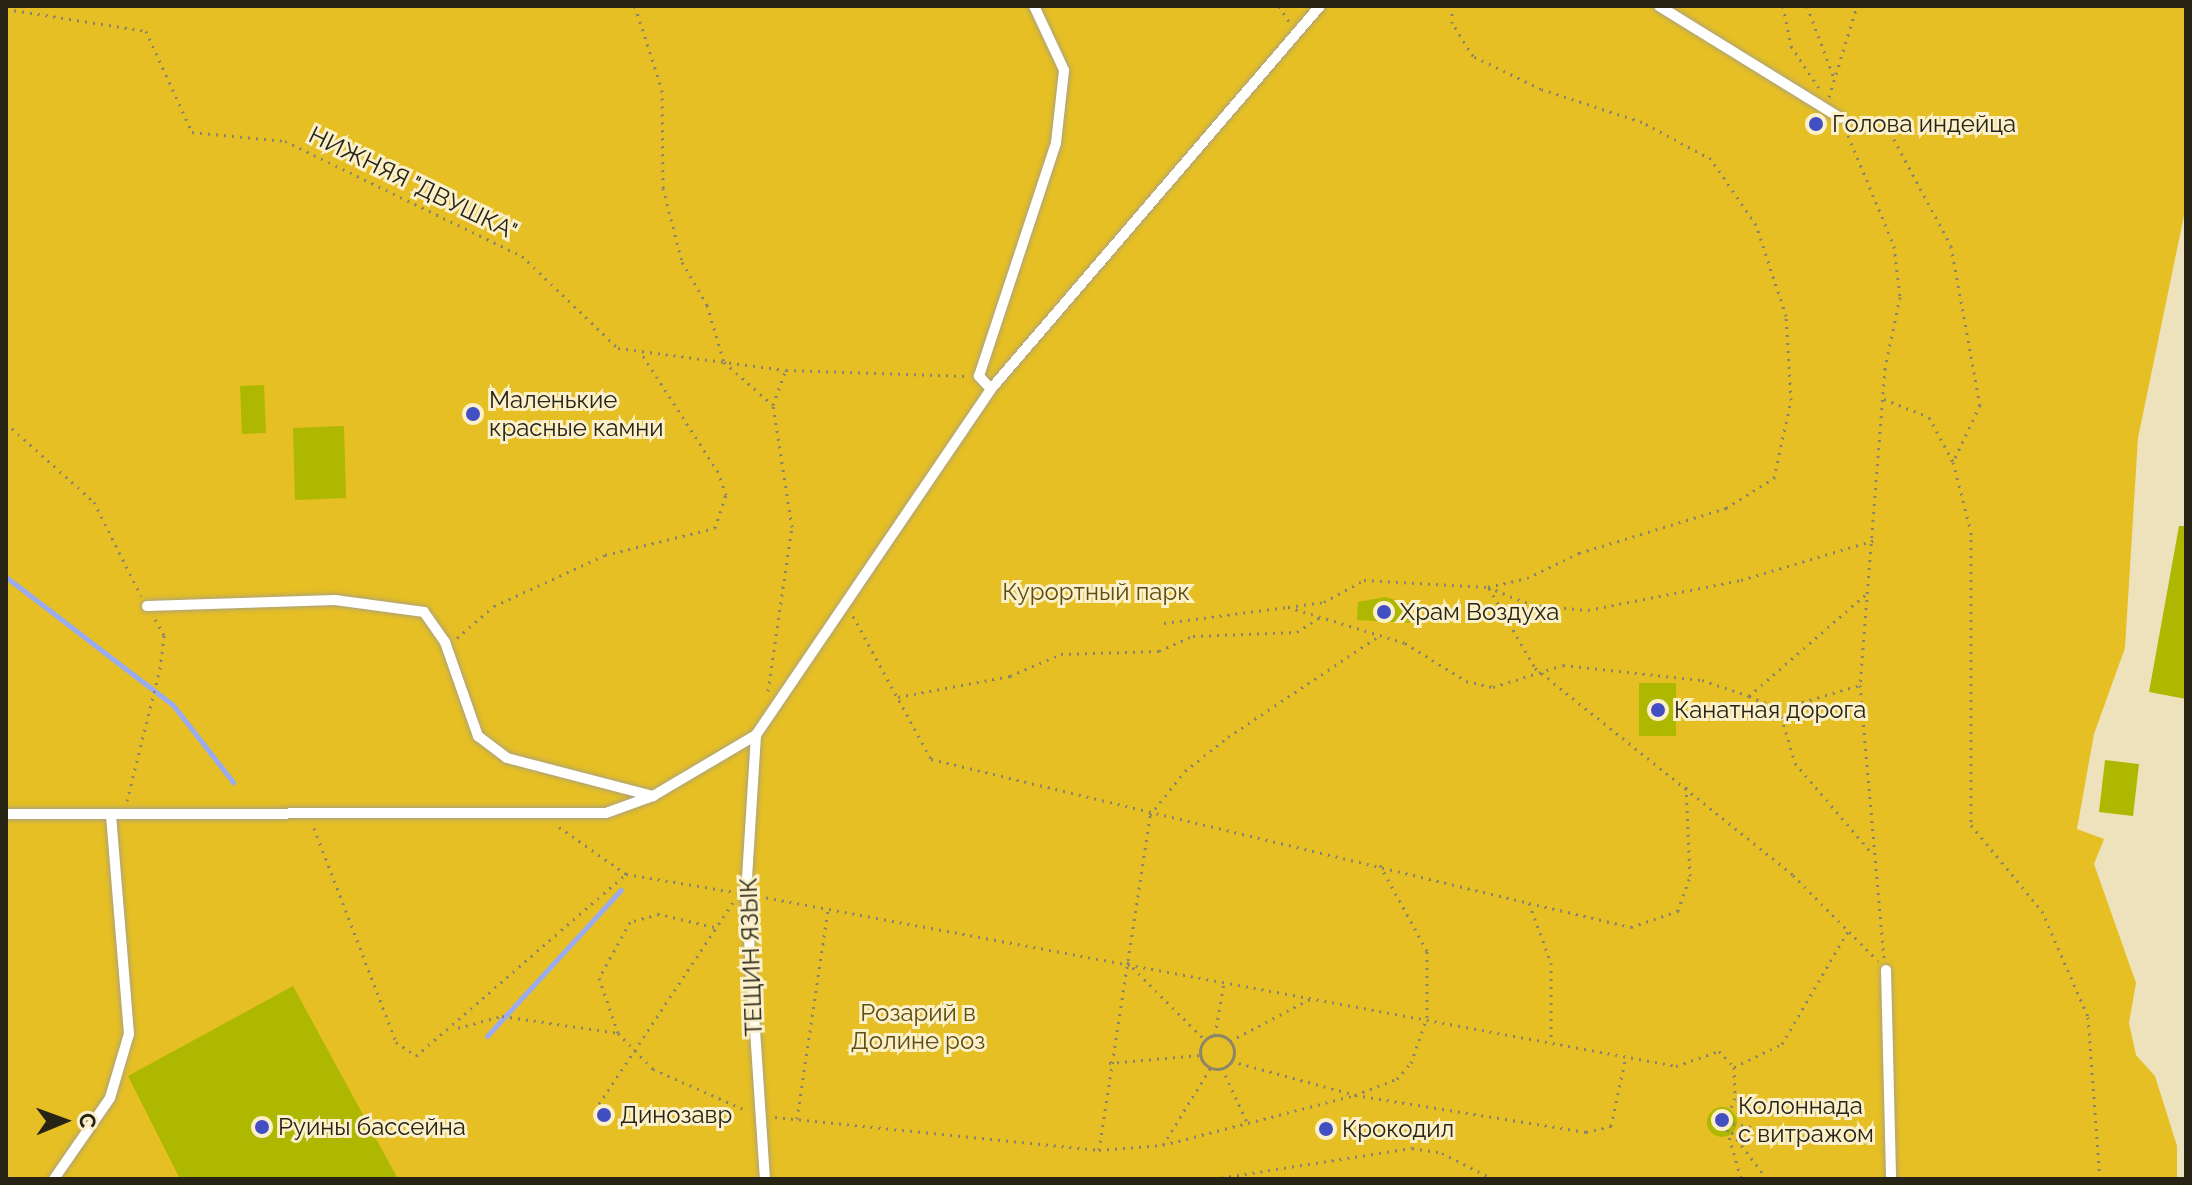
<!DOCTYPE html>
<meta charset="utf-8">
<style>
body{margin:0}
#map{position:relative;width:2192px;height:1185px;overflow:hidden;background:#eee2bd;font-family:Raleway,sans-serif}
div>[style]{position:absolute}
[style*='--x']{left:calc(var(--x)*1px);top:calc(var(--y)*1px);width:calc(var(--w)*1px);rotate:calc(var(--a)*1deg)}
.green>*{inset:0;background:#e5bf24}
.stream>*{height:5px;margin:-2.5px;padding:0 2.5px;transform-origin:2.5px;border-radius:2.5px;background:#9aabf0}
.building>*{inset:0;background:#afb800}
.round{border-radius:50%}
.path>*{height:3px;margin-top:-1.5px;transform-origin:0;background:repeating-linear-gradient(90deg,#8d856b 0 2px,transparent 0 8px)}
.path>.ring{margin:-1.5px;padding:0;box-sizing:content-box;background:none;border:3px solid #8d856b;border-radius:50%}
.roads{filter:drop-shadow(0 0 2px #aba17d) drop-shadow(0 0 2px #aba17d)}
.lane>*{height:10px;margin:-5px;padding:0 5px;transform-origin:5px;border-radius:5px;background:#fff}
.dots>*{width:22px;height:22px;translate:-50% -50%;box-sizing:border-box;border:4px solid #fbf0ca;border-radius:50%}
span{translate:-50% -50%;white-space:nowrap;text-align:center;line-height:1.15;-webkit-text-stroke:6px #fbf0ca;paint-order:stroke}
.poi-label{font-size:24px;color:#272315}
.left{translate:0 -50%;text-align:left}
.street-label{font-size:24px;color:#272315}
.park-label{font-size:24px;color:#5d4d10}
.frame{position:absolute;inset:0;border:8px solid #272315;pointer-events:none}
.north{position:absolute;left:24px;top:1081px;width:80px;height:80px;-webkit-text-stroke:6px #fbf0ca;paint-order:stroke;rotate:89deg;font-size:22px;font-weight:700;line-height:32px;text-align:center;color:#272315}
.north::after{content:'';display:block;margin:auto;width:28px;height:36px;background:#272315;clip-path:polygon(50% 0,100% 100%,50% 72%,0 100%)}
</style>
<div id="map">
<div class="green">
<div style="clip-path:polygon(6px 6px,2186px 6px,2186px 206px,2138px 438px,2125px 648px,2094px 734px,2077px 829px,2104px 839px,2094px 864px,2136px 983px,2129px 1023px,2136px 1055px,2155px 1076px,2177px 1146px,2177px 1179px,6px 1179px)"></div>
</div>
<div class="stream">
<div style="--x:6;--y:577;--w:210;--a:37.5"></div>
<div style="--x:173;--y:705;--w:98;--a:52.1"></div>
<div style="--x:487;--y:1036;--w:198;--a:-47.5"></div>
</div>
<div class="building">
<div style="clip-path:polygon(264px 385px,266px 433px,242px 434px,240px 386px)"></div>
<div style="clip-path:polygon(344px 426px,346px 498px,295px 500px,293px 428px)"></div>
<div style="clip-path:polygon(2179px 526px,2186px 526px,2186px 699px,2149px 692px)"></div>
<div style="clip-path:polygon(1385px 597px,1411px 604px,1410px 623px,1357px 620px,1358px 602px)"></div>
<div style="clip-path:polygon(1639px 683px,1676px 683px,1676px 736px,1639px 736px)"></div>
<div style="clip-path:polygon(2105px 760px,2139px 764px,2133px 816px,2099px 812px)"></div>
<div style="clip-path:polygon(293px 986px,398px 1179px,180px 1179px,128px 1076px)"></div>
<div class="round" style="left:1707px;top:1107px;width:30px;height:30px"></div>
</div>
<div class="path">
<div style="--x:635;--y:6;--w:88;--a:72.2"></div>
<div style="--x:662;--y:90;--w:98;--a:89.4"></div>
<div style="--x:663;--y:188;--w:76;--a:75.6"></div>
<div style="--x:682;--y:262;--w:50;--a:59.8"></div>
<div style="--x:707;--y:305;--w:59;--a:73.4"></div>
<div style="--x:724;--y:362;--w:65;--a:41.3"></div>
<div style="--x:1279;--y:6;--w:19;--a:58"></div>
<div style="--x:1783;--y:6;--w:41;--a:78.7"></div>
<div style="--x:1791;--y:46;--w:50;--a:56.3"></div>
<div style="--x:1807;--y:6;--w:77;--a:69.4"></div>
<div style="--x:6;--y:9;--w:142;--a:8.9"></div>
<div style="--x:146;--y:31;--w:111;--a:65.5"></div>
<div style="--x:192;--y:132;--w:93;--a:5.5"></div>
<div style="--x:285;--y:141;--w:263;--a:25.9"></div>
<div style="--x:522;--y:256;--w:133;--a:43.8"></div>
<div style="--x:618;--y:348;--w:169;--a:7.5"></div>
<div style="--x:1829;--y:97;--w:95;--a:-72.9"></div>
<div style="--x:1851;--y:122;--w:40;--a:14.4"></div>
<div style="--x:1890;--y:132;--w:129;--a:61.8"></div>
<div style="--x:1951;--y:246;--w:162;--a:79.7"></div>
<div style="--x:1980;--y:405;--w:61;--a:115.3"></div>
<div style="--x:1845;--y:128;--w:128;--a:67.4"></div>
<div style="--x:1894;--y:246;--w:51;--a:83.3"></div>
<div style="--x:1900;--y:297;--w:73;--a:101.9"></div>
<div style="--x:1885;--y:368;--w:318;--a:94.5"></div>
<div style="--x:1860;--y:685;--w:274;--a:85"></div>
<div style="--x:1884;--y:399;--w:48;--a:21.8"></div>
<div style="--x:1929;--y:417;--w:51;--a:61.9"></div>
<div style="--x:1953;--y:462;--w:72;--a:75.6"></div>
<div style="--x:1971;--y:532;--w:293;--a:90"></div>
<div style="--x:1971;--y:825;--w:112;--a:50.5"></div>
<div style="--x:2042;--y:911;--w:116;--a:66.5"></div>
<div style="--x:2088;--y:1017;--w:162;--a:85.8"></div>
<div style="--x:6;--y:423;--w:118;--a:41.9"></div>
<div style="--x:94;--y:502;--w:105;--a:63.4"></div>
<div style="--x:1488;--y:587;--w:48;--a:22.2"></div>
<div style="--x:1532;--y:605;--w:56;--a:5.1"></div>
<div style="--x:1588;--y:610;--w:156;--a:-11.1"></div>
<div style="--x:1741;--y:580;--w:140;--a:-16.6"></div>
<div style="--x:1489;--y:588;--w:92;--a:60.1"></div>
<div style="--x:1535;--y:668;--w:331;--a:38.7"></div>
<div style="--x:1793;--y:875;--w:121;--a:45.3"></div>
<div style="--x:1288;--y:607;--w:36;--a:-8"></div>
<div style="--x:1324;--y:602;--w:46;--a:-28.8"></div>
<div style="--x:1364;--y:580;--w:124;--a:3.2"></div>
<div style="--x:1488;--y:587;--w:40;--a:-13"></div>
<div style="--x:1527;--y:578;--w:58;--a:-25.7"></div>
<div style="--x:1579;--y:553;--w:154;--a:-17"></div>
<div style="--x:1726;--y:508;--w:57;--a:-32"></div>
<div style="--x:1774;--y:478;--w:80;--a:-77.7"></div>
<div style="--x:1791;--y:400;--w:84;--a:-93.4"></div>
<div style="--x:1786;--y:316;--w:96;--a:-108.2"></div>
<div style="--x:1756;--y:225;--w:80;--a:-124.3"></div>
<div style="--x:1711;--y:159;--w:78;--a:-151.8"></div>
<div style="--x:1642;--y:122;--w:106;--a:-161.9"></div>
<div style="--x:1541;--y:89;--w:76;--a:-154.1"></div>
<div style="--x:1473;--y:56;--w:39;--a:-122"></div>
<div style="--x:1452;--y:23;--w:17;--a:-90"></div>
<div style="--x:853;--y:616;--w:163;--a:61.4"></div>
<div style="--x:931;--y:759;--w:615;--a:13.54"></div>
<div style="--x:1529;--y:903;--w:64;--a:69.9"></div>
<div style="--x:1551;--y:963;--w:77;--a:90"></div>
<div style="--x:1164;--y:623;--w:125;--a:-7.4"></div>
<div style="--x:1288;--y:607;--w:122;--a:17.1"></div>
<div style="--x:1405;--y:643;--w:72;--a:31.9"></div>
<div style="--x:1466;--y:681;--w:28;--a:13"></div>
<div style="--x:1493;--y:687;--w:73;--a:-17.4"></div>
<div style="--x:1563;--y:665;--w:140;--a:6.2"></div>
<div style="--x:1702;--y:680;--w:50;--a:18.8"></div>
<div style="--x:1749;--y:696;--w:157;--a:-41.1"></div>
<div style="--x:457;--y:638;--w:49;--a:-40.9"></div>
<div style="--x:494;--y:606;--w:122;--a:-24.7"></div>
<div style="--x:605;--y:555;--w:113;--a:-13.8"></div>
<div style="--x:715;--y:528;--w:35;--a:-72"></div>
<div style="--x:726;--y:495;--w:24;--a:-109"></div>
<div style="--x:718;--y:472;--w:144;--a:-122.8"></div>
<div style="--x:768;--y:691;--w:166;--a:-81.7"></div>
<div style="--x:792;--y:527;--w:123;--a:-98.9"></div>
<div style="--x:773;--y:405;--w:37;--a:-70"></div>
<div style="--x:786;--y:370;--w:181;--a:1.9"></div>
<div style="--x:1749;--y:696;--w:33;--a:23"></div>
<div style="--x:1779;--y:709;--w:56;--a:73.5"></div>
<div style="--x:1795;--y:763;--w:116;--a:49.6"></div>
<div style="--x:898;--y:697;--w:114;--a:-10.6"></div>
<div style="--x:1010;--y:676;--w:56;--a:-23.3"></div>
<div style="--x:1061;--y:654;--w:98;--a:-1.8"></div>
<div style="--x:1159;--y:651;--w:37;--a:-24"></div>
<div style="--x:1193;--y:636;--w:104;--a:-2.2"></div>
<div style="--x:1297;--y:632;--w:30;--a:-33"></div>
<div style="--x:1779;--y:709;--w:84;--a:-16.5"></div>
<div style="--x:127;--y:801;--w:136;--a:-76"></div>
<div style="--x:160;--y:669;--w:34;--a:-83"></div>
<div style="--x:164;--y:635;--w:18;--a:-119"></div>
<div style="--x:559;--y:827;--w:82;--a:35"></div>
<div style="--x:626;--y:874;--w:110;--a:9.4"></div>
<div style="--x:314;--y:828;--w:229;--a:69"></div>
<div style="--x:396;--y:1042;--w:24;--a:35"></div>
<div style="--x:416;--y:1056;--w:278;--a:-40.9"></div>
<div style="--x:758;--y:896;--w:934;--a:10.49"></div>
<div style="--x:1676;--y:1066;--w:46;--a:-19.2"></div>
<div style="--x:1719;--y:1051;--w:22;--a:47"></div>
<div style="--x:1734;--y:1067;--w:31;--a:88"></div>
<div style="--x:1735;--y:1098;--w:26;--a:113"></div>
<div style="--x:1725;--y:1122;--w:59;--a:74.3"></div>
<div style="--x:1529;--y:903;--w:105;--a:13.2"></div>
<div style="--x:1631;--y:927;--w:50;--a:-18.8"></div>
<div style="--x:1678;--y:911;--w:37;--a:-71"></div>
<div style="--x:1690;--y:876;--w:90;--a:-92.5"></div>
<div style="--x:714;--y:927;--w:57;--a:-166.7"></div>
<div style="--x:659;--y:914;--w:30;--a:165"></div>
<div style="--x:630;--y:922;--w:64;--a:119"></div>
<div style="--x:599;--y:978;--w:58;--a:70.9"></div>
<div style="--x:618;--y:1033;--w:50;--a:45.8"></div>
<div style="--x:653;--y:1069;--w:104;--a:23.9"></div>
<div style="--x:1127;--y:962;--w:110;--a:45"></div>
<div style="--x:458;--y:1028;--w:46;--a:-15.3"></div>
<div style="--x:502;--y:1016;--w:117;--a:8.3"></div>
<div style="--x:1215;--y:1035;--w:53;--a:-80.2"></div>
<div class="ring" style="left:1200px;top:1035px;width:31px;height:31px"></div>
<div style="--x:1230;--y:1041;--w:93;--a:-27.7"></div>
<div style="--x:1231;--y:1061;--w:129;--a:15.3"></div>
<div style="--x:1355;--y:1095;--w:45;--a:-20.9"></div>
<div style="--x:1397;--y:1079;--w:21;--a:-49"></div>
<div style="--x:1411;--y:1063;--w:49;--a:-70.8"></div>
<div style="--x:1427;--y:1017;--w:66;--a:-90"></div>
<div style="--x:1427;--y:951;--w:98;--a:-118.7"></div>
<div style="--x:1109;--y:1063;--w:92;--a:-5"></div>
<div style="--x:1734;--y:1067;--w:53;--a:-25.6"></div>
<div style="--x:1782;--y:1044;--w:131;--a:-59.7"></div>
<div style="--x:1222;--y:1068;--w:60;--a:65.2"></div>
<div style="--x:599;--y:1104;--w:242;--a:-56.4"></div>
<div style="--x:775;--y:1117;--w:326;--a:5.8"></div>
<div style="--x:1099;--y:1150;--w:64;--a:-4.5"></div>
<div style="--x:1163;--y:1145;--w:198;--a:-14.6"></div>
<div style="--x:1355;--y:1095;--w:234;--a:9.1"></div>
<div style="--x:1586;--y:1132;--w:26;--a:-13"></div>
<div style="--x:1611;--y:1126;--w:72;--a:-77.9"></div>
<div style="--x:797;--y:1119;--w:212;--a:-81.6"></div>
<div style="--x:1725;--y:1122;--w:54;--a:10.7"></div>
<div style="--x:1727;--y:1126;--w:66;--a:53"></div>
<div style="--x:1163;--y:1145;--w:92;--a:-58.4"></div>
<div style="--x:1099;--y:1150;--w:339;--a:-81.3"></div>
<div style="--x:1150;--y:815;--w:56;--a:-51.5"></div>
<div style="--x:1185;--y:771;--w:55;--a:-38.3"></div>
<div style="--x:1228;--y:737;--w:182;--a:-33.8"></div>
<div style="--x:1213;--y:1179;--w:201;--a:-8.9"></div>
<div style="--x:1412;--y:1148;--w:30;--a:9"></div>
<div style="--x:1442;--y:1153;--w:57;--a:27"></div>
</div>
<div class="roads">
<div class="lane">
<div style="--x:1659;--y:6;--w:213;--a:31.7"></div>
<div style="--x:991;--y:389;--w:18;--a:-133"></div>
<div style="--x:979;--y:376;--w:245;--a:-71.7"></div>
<div style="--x:1056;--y:143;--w:73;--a:-83.7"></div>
<div style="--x:1064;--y:70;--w:71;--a:-115.1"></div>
<div style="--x:147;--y:606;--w:188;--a:-1.8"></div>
<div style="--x:335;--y:600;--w:90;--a:7.7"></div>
<div style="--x:424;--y:612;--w:37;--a:55"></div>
<div style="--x:445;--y:642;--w:100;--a:70.7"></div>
<div style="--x:478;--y:736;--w:36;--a:37"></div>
<div style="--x:507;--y:758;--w:151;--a:14.6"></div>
<div style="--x:756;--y:735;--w:159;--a:93.6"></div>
<div style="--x:746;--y:894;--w:286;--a:86.2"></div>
<div style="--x:6;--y:814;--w:600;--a:-0.1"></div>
<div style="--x:606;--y:813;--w:50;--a:-19.9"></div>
<div style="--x:653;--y:796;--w:120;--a:-30.6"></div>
<div style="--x:756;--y:735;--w:418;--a:-55.8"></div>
<div style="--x:991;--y:389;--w:505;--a:-49.34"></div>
<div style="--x:1886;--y:970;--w:209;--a:88.6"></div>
<div style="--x:54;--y:1179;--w:98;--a:-55.3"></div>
<div style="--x:110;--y:1098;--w:67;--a:-73.5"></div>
<div style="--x:129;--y:1034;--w:219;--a:-94.7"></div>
</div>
</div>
<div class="dots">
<div style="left:1816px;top:124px;background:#424fc3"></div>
<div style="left:473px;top:414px;background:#424fc3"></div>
<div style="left:1384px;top:612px;background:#424fc3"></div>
<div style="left:1658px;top:710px;background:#424fc3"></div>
<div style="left:604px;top:1115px;background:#424fc3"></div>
<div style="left:1722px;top:1120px;background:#424fc3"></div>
<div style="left:262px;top:1127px;background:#424fc3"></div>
<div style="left:1326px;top:1129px;background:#424fc3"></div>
</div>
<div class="poi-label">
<span class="left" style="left:1832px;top:124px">Голова индейца</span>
<span class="left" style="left:489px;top:414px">Маленькие<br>красные камни</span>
<span class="left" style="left:1400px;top:612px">Храм Воздуха</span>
<span class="left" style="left:1674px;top:710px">Канатная дорога</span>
<span class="left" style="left:1738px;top:1120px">Колоннада<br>с витражом</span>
<span class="left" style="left:620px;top:1115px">Динозавр</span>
<span class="left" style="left:278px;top:1127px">Руины бассейна</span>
<span class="left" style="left:1342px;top:1129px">Крокодил</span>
</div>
<div class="street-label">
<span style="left:413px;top:183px;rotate:26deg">НИЖНЯЯ "ДВУШКА"</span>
<span style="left:751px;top:957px;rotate:-92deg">ТЕЩИН ЯЗЫК</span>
</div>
<div class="park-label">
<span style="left:1096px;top:592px">Курортный парк</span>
<span style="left:918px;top:1027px">Розарий в<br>Долине роз</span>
</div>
<div class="frame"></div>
<div class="north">С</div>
</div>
